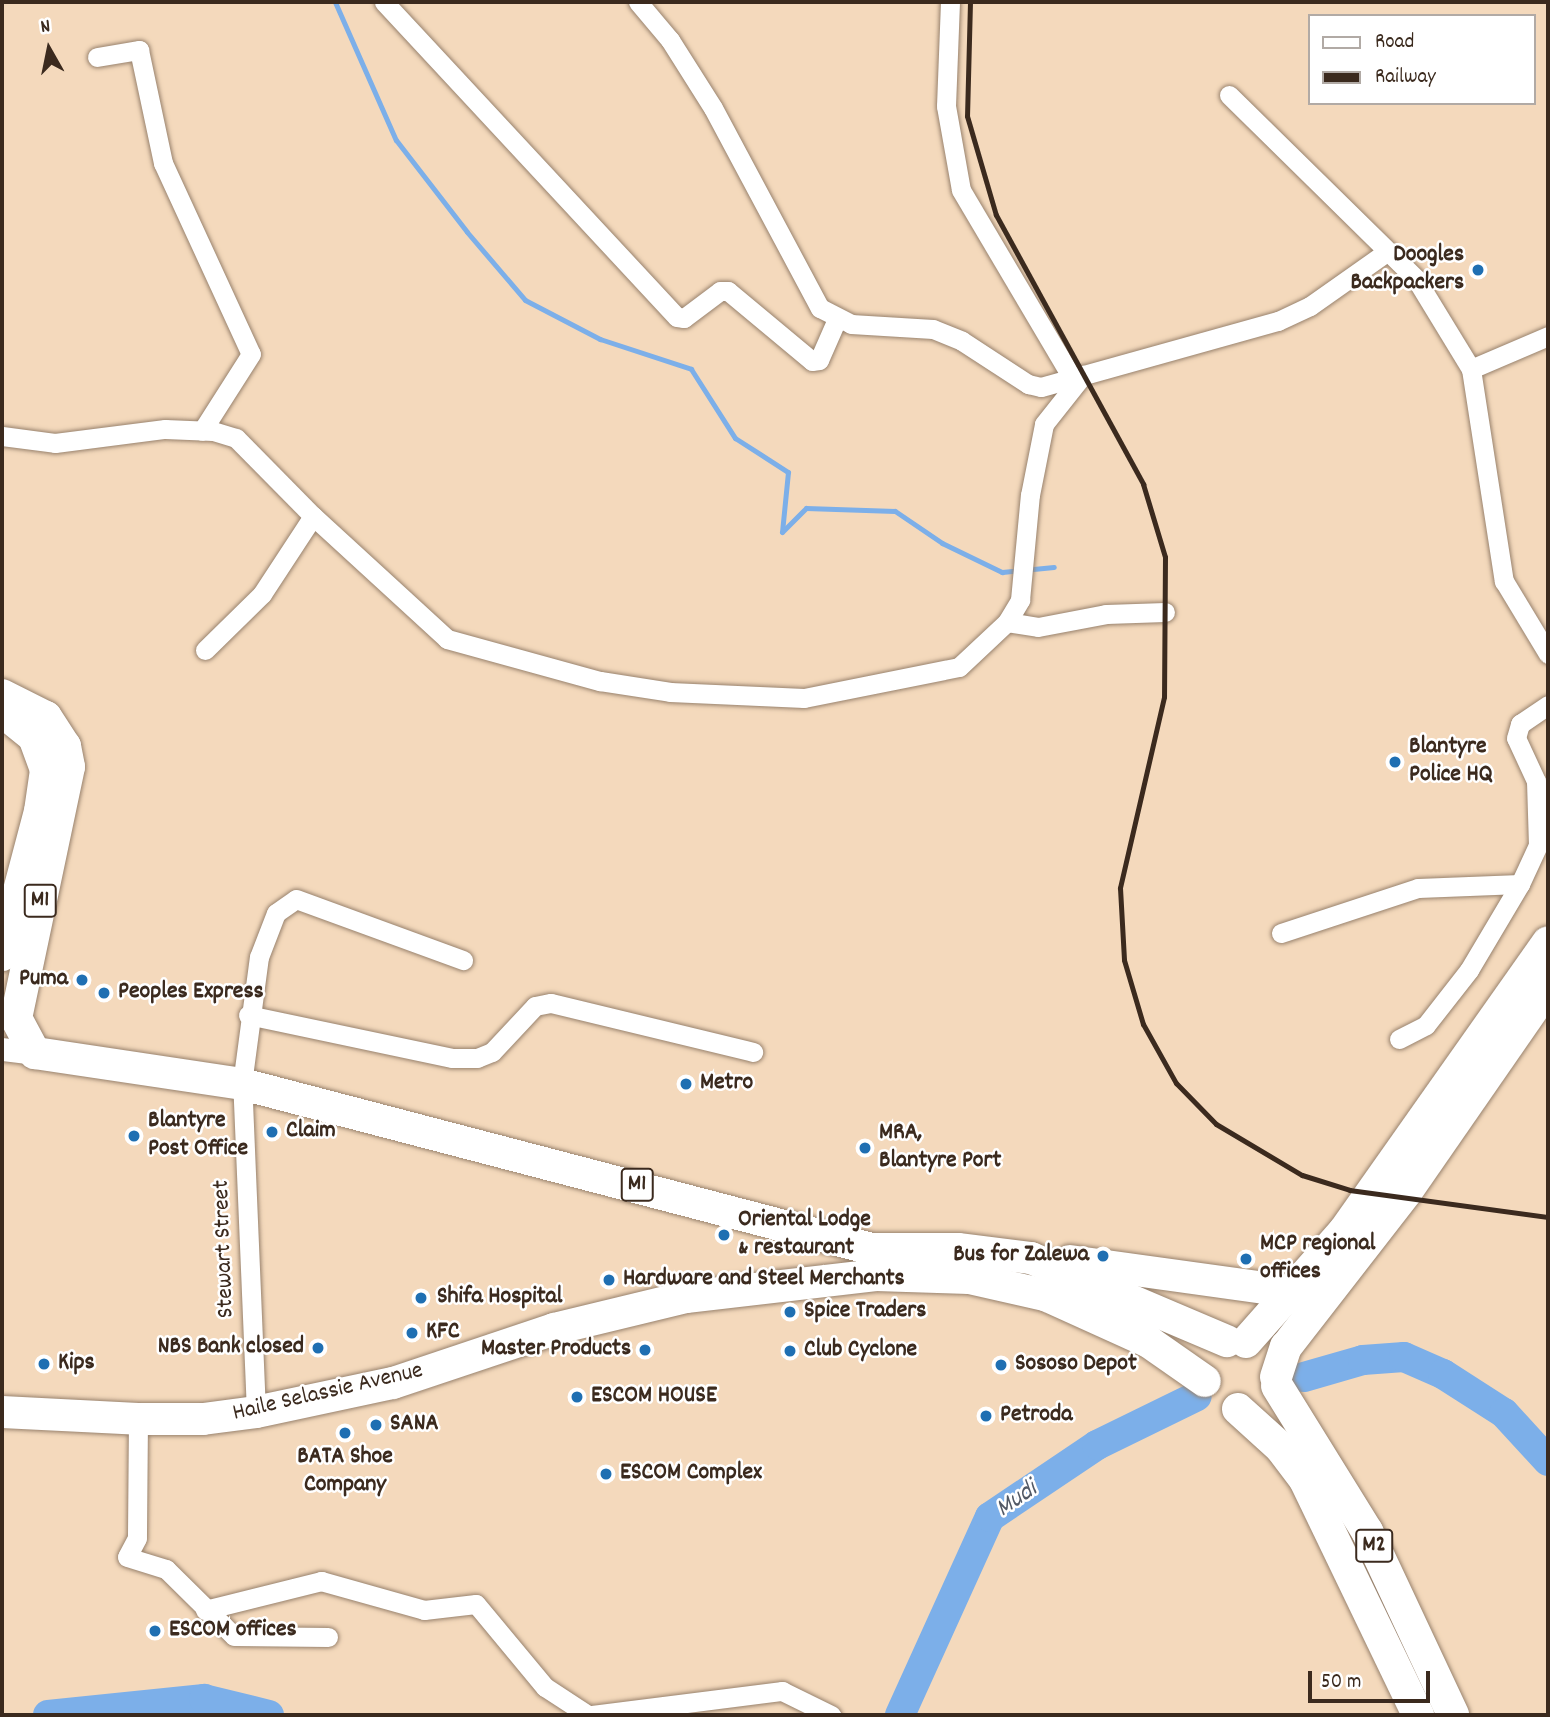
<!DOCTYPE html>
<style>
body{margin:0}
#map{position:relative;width:1550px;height:1717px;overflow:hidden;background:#f4d9bc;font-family:Dekko,sans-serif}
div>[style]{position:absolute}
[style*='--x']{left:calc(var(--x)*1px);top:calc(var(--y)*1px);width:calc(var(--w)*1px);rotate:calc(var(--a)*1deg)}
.stream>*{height:5px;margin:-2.5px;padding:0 2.5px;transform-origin:2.5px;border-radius:2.5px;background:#7cafe9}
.river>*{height:30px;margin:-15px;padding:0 15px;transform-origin:15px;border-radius:15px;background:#7cafe9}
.roads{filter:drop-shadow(0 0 2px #98826d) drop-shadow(0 0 2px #98826d)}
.minor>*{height:19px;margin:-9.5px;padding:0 9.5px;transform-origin:9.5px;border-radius:9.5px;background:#fff}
.tertiary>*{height:23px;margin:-11.5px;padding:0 11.5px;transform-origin:11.5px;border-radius:11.5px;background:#fff}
.trunk>*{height:32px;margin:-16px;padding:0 16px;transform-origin:16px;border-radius:16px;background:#fff}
.rail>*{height:5px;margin:-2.5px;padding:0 2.5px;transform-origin:2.5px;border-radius:2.5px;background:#3b2a1e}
.dots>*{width:19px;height:19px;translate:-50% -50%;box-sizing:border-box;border:4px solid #fff;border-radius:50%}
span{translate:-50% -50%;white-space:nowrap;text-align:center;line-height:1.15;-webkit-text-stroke:5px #fff;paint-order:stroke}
.shield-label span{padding:2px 5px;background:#fff;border:2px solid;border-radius:5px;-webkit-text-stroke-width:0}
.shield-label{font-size:23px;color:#3b2a1e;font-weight:700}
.poi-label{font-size:24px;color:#3b2a1e;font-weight:700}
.right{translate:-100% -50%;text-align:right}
.left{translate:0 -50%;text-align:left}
.street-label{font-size:24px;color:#3b2a1e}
.water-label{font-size:26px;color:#525965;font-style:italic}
.frame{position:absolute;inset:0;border:4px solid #3b2a1e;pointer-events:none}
.legend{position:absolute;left:1308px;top:14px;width:228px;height:91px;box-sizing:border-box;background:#fff;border:2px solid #b1aaa5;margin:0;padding:9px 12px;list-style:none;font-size:21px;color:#3b2a1e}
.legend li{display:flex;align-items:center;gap:14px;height:35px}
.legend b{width:35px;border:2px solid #b1aaa5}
.north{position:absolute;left:14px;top:14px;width:70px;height:70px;-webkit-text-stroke:5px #fff;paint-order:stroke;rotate:351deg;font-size:19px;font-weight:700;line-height:28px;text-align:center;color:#3b2a1e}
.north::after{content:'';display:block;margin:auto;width:24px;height:32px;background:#3b2a1e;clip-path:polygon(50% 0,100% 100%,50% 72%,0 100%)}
.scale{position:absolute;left:1308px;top:1671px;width:122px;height:32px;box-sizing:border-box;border:4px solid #3b2a1e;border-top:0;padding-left:9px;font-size:21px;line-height:24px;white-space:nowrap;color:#3b2a1e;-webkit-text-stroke:5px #fff;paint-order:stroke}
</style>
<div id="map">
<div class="stream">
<div style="--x:335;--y:2;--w:151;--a:66.2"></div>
<div style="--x:396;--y:140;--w:116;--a:52.3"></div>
<div style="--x:467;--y:232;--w:89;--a:49.5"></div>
<div style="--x:525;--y:300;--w:85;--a:27.5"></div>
<div style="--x:600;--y:339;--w:96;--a:18.2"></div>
<div style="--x:691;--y:369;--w:82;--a:57.5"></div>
<div style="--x:735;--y:438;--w:63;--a:32.7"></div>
<div style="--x:788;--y:472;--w:60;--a:95.7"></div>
<div style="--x:782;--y:532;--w:34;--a:-45"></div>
<div style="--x:806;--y:508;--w:89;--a:1.9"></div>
<div style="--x:895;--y:511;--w:57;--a:34.2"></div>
<div style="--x:942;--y:543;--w:67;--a:25.8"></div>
<div style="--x:1002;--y:572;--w:52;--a:-5.5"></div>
</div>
<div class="river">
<div style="--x:1304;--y:1377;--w:61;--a:-16.1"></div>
<div style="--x:1363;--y:1360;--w:41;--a:-4.2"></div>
<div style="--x:1404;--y:1357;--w:43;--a:23.6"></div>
<div style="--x:1443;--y:1374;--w:72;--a:32.6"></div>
<div style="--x:1504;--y:1413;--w:65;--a:47.5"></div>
<div style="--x:48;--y:1715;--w:157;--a:-5.9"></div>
<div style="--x:204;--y:1699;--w:67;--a:13.8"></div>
<div style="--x:900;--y:1715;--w:217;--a:-65.6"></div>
<div style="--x:990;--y:1517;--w:129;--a:-33.9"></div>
<div style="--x:1097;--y:1445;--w:111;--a:-26.1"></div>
</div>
<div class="roads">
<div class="minor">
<div style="--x:384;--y:2;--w:430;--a:47.1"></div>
<div style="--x:677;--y:317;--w:7;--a:8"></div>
<div style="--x:684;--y:318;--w:45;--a:-36.9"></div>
<div style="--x:720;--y:291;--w:8;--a:0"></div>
<div style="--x:728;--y:291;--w:109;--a:39.8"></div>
<div style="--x:812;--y:361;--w:7;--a:-8"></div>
<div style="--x:819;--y:360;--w:45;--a:-66.3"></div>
<div style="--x:638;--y:2;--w:50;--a:49.9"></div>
<div style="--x:670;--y:40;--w:80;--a:57.7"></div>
<div style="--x:713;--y:108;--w:227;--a:61.9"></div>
<div style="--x:820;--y:308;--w:35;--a:27"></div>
<div style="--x:851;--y:324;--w:82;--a:3.5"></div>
<div style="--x:933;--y:329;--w:31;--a:22"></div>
<div style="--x:962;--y:341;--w:79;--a:33.1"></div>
<div style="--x:1028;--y:384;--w:13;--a:13"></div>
<div style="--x:1041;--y:387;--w:246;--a:-15.6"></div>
<div style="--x:1278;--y:321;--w:35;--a:-25"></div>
<div style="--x:1310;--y:306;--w:92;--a:-35.2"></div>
<div style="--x:950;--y:2;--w:104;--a:92.2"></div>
<div style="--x:946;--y:106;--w:85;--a:79.9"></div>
<div style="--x:961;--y:190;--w:218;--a:59.4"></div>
<div style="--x:97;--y:57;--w:43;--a:-9.5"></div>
<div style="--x:139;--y:50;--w:116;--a:78"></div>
<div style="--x:163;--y:163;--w:210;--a:65.3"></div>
<div style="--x:251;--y:354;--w:91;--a:122.5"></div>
<div style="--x:1229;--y:95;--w:262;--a:44.5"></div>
<div style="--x:1416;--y:279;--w:105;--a:58.6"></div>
<div style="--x:1471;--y:369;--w:215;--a:81.2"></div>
<div style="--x:1504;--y:581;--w:85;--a:58.9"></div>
<div style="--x:1471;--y:369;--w:84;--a:-23.2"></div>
<div style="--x:2;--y:436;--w:53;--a:7.5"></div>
<div style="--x:55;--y:443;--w:111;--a:-7.3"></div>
<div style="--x:165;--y:429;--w:48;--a:2.4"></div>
<div style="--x:213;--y:431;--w:24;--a:17"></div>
<div style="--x:236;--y:438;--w:110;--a:45.4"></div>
<div style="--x:1007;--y:622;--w:31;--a:9"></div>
<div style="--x:1038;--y:627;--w:69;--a:-10.8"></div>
<div style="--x:1106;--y:614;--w:59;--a:-1.9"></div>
<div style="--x:205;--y:650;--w:80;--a:-44.5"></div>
<div style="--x:262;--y:594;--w:93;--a:-56.8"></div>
<div style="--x:313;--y:516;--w:182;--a:42.5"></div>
<div style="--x:447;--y:639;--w:159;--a:15.4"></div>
<div style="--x:600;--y:681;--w:71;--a:8.9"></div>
<div style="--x:670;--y:692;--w:134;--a:2.6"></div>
<div style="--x:804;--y:698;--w:158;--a:-11.3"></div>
<div style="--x:959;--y:667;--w:66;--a:-43.2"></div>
<div style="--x:1007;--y:622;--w:26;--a:-59"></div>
<div style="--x:1020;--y:600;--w:105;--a:-84.6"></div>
<div style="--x:1030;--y:495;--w:72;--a:-78.8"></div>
<div style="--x:1044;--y:424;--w:63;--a:-51.5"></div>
<div style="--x:1281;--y:933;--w:144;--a:-18.2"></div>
<div style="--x:1418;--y:888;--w:102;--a:-2.2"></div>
<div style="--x:248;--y:1015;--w:208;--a:11.9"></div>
<div style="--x:452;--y:1058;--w:25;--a:0"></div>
<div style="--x:477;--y:1058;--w:16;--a:-22"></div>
<div style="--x:492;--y:1052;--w:63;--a:-46.9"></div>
<div style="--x:535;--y:1006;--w:16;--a:-11"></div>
<div style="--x:551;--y:1003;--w:208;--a:13.6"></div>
<div style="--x:1399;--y:1039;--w:30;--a:-27"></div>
<div style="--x:1426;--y:1025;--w:70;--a:-52"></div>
<div style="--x:1469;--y:970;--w:100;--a:-59.3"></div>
<div style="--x:1520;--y:884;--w:43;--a:-65.2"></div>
<div style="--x:1538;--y:845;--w:64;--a:-91.8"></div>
<div style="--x:1536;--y:781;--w:47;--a:-114.9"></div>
<div style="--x:1516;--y:738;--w:15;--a:-74"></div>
<div style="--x:1520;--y:724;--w:34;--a:-34"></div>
<div style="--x:256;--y:1412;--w:328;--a:-92.4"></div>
<div style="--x:242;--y:1084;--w:128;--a:-82.4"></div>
<div style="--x:259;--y:957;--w:47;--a:-68.9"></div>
<div style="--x:276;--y:913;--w:24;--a:-35"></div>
<div style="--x:296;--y:899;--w:178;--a:20.1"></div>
<div style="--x:138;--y:1419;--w:119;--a:90.5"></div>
<div style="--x:137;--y:1538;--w:21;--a:118"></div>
<div style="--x:127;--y:1557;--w:41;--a:17.1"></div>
<div style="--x:166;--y:1569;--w:95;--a:44.6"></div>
<div style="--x:234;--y:1636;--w:94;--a:0.6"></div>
<div style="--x:205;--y:1610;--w:120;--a:-14"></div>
<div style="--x:321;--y:1581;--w:107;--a:15.7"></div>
<div style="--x:424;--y:1610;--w:52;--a:-6.6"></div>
<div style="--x:476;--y:1604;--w:108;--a:50.3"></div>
<div style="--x:545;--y:1687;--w:51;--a:33.1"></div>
<div style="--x:592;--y:1715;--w:192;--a:-7.2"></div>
<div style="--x:782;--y:1691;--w:55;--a:26.1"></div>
</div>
<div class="tertiary">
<div style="--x:2;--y:1049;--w:33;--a:7"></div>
</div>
<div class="trunk">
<div style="--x:2;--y:695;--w:49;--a:26.6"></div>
<div style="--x:46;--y:717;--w:35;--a:57"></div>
<div style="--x:65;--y:746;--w:21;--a:79"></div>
<div style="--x:69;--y:767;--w:257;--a:101.9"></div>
<div style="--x:16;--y:1018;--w:40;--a:62"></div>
<div style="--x:35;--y:1053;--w:209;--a:8.5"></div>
<div style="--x:242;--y:1084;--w:651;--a:14.68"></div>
<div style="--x:872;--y:1249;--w:86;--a:0"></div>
<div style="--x:958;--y:1249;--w:74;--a:7"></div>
<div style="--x:1031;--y:1258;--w:213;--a:23"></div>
<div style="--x:2;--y:711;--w:41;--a:39.1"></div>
<div style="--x:34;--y:737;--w:35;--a:70"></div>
<div style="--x:46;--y:770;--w:41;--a:98.3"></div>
<div style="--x:40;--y:811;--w:149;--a:104.8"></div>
<div style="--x:1070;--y:1261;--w:225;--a:7.9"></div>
<div style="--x:1246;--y:1342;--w:149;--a:-48.5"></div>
<div style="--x:1345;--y:1230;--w:352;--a:-54.8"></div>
<div style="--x:1276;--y:1377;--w:32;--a:-72"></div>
<div style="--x:1286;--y:1347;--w:197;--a:-52.2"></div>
<div style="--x:1407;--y:1191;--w:248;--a:-55.3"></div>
<div style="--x:1277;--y:1386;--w:171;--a:58.2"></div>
<div style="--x:1367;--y:1531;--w:203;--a:64.9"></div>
<div style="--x:1238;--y:1409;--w:58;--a:42.2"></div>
<div style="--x:1281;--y:1448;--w:40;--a:53"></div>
<div style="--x:1305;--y:1480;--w:261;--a:64.3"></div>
<div style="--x:2;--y:1412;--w:136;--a:2.9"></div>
<div style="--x:138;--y:1419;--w:65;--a:0"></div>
<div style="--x:203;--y:1419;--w:53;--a:-7.5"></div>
<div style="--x:256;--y:1412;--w:140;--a:-12"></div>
<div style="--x:393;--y:1383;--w:170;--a:-18.5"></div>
<div style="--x:554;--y:1329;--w:136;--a:-13.6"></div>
<div style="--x:686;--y:1297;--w:191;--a:-6.6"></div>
<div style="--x:876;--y:1275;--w:93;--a:1.8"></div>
<div style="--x:969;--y:1278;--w:78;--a:12.6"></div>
<div style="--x:1045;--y:1295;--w:114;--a:24.3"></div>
<div style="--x:1149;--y:1342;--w:68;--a:34.9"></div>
</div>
</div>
<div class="rail">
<div style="--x:970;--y:2;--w:114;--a:91.5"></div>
<div style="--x:967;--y:116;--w:103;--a:73.7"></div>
<div style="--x:996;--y:215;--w:307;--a:61.3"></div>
<div style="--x:1143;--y:484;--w:76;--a:73.2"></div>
<div style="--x:1165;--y:557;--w:140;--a:90.4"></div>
<div style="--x:1164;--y:697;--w:196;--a:103"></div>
<div style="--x:1120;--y:888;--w:72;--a:86.8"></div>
<div style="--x:1124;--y:960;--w:67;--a:73.5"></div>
<div style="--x:1143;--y:1024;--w:68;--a:60.8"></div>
<div style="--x:1176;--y:1083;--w:57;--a:45.7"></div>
<div style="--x:1216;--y:1124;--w:100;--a:30.7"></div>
<div style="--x:1302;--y:1175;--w:50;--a:17.4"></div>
<div style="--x:1350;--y:1190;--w:200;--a:7.8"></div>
</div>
<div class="dots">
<div style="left:1478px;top:270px;background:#1f6fb2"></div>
<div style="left:1395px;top:762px;background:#1f6fb2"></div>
<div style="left:82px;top:980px;background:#1f6fb2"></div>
<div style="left:104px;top:993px;background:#1f6fb2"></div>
<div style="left:686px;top:1084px;background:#1f6fb2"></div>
<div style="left:272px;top:1132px;background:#1f6fb2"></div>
<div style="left:134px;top:1136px;background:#1f6fb2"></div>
<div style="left:865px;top:1148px;background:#1f6fb2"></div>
<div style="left:724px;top:1235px;background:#1f6fb2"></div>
<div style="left:1103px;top:1256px;background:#1f6fb2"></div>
<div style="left:1246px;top:1259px;background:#1f6fb2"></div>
<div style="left:609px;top:1280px;background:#1f6fb2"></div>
<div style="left:421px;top:1298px;background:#1f6fb2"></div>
<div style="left:790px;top:1312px;background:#1f6fb2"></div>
<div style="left:412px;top:1333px;background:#1f6fb2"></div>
<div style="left:318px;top:1348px;background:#1f6fb2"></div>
<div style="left:645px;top:1350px;background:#1f6fb2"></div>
<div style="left:790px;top:1351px;background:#1f6fb2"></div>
<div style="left:44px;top:1364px;background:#1f6fb2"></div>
<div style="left:1001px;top:1365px;background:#1f6fb2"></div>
<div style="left:577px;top:1397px;background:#1f6fb2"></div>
<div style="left:986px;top:1416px;background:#1f6fb2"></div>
<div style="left:376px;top:1425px;background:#1f6fb2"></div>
<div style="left:345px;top:1433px;background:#1f6fb2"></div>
<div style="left:606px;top:1474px;background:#1f6fb2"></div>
<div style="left:155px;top:1631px;background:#1f6fb2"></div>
</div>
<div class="shield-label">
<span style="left:40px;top:901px">M1</span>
<span style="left:637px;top:1185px">M1</span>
<span style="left:1374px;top:1546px">M2</span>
</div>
<div class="poi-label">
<span class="right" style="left:1464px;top:270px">Doogles<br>Backpackers</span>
<span class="left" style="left:1409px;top:762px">Blantyre<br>Police HQ</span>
<span class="right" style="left:68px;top:980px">Puma</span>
<span class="left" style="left:118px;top:993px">Peoples Express</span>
<span class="left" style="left:700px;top:1084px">Metro</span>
<span class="left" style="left:148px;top:1136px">Blantyre<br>Post Office</span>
<span class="left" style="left:286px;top:1132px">Claim</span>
<span class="left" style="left:879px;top:1148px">MRA,<br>Blantyre Port</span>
<span class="left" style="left:738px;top:1235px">Oriental Lodge<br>&amp; restaurant</span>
<span class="left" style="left:1260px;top:1259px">MCP regional<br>offices</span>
<span class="right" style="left:1089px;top:1256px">Bus for Zalewa</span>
<span class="left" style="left:623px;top:1280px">Hardware and Steel Merchants</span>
<span class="left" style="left:437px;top:1298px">Shifa Hospital</span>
<span class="left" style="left:804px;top:1312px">Spice Traders</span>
<span class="left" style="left:426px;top:1333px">KFC</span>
<span class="right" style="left:304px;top:1348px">NBS Bank closed</span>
<span class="right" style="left:631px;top:1350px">Master Products</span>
<span class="left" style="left:804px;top:1351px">Club Cyclone</span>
<span class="left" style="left:58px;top:1364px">Kips</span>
<span class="left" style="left:1015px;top:1365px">Sososo Depot</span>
<span class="left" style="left:591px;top:1397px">ESCOM HOUSE</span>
<span class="left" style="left:1000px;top:1416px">Petroda</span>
<span class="left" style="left:390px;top:1425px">SANA</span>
<span style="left:345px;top:1472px">BATA Shoe<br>Company</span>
<span class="left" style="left:620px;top:1474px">ESCOM Complex</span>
<span class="left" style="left:169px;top:1631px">ESCOM offices</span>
</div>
<div class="street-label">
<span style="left:225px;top:1249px;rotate:-92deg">Stewart Street</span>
<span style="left:328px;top:1393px;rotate:-13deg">Haile Selassie Avenue</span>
</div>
<div class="water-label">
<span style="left:1017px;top:1500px;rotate:-35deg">Mudi</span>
</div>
<div class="frame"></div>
<ul class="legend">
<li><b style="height:9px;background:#fff"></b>Road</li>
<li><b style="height:9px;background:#3b2a1e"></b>Railway</li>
</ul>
<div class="north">N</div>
<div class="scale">50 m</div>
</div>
